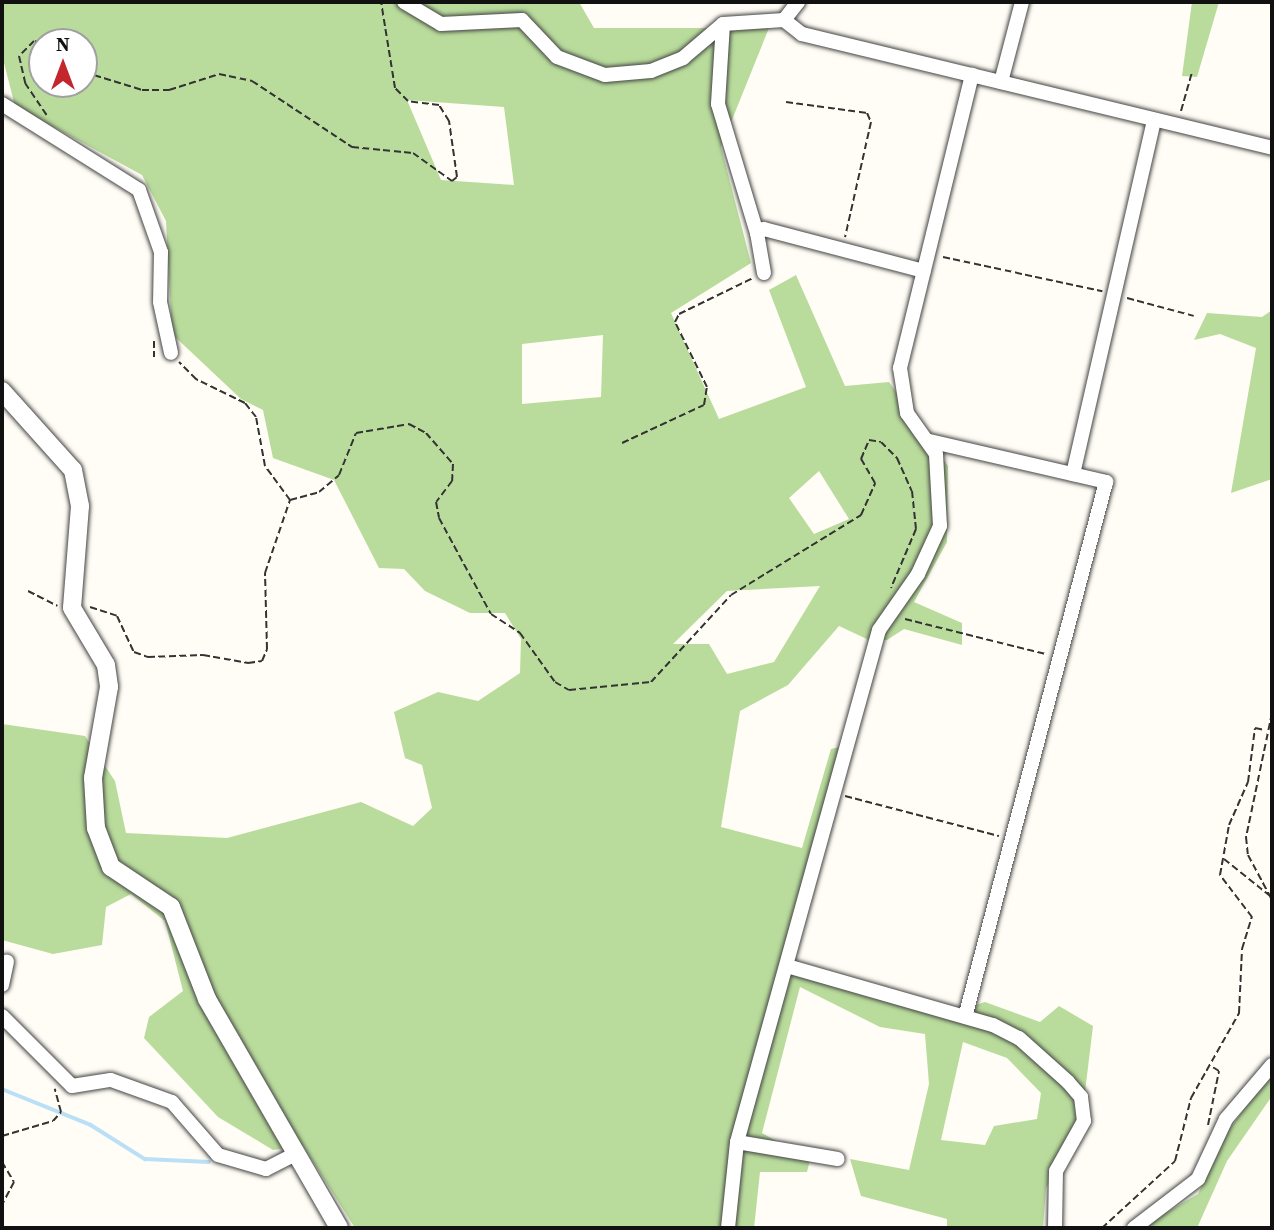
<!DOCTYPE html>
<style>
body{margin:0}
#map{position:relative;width:1274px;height:1230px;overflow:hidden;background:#fffdf5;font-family:"Source Serif 4",serif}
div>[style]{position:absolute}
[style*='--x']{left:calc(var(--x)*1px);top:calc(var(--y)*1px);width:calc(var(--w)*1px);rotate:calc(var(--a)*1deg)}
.forest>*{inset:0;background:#b9dc9c}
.stream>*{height:3.5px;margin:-1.75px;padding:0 1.75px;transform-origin:1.75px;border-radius:1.75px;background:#b9e0f7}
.path>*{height:2px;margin-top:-1px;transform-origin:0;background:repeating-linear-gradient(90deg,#333 0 7px,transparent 0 10.5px)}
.roads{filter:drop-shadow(0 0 2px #444) drop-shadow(0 0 2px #444)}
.minor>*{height:14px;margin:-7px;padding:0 7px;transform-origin:7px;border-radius:7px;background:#fff}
.tertiary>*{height:18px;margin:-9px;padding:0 9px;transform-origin:9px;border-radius:9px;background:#fff}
span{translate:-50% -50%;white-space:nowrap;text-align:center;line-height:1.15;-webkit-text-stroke:7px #fff;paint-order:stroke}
.frame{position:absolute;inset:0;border:4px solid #111;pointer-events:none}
.north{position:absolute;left:28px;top:28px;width:70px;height:70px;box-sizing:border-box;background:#fff;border:2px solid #a0a0a0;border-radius:50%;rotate:0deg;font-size:19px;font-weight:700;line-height:28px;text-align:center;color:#111}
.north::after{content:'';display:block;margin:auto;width:24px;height:32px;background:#c4262e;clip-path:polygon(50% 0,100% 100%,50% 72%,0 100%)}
</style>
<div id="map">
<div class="forest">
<div style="clip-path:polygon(evenodd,2px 2px,579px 2px,594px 28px,769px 28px,721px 147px,751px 263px,671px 313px,719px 419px,806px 387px,769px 290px,796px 275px,845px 386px,889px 382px,948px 466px,947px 542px,914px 602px,962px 623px,962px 645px,904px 629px,887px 640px,869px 640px,839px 626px,788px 685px,740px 711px,721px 827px,802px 848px,831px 749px,840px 747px,783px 964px,947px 1014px,985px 1002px,1040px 1022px,1059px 1006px,1093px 1026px,1080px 1133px,1046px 1188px,1043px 1228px,947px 1228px,947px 1219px,861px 1196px,850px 1159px,909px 1170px,929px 1084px,925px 1034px,880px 1027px,800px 987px,762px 1133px,810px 1160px,807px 1172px,760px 1172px,754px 1228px,355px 1228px,303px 1146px,273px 1150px,218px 1117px,144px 1038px,149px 1017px,183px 991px,165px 921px,131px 894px,106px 907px,102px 945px,53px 954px,2px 940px,2px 724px,85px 736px,115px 781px,126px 833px,227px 838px,361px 802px,413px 826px,432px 808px,422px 765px,405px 758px,394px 712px,438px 692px,478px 701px,520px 673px,521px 639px,505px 613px,470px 613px,425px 591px,404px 569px,379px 568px,334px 480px,273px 458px,263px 410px,241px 399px,172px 334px,166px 221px,142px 175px,15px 106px,2px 55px,2px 2px,42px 42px,84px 42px,84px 84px,42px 84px,42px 42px,2px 2px,407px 100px,504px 107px,514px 185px,441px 180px,407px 100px,2px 2px,603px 335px,601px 397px,522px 404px,522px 344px,603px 335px,2px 2px,819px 471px,849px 519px,814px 534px,789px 498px,819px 471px,2px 2px,820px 586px,774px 662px,727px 674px,709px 644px,673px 644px,727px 591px,820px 586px,2px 2px,963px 1042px,1007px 1058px,1041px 1093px,1037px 1119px,994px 1126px,985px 1145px,941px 1140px,963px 1042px)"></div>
<div style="clip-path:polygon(1192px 2px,1219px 2px,1197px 77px,1182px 76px)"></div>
<div style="clip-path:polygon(1272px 310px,1272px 479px,1231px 493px,1256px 348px,1220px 334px,1194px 340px,1207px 313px,1262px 317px)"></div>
<div style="clip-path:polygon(1272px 1072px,1272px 1096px,1227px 1161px,1197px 1228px,1140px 1228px,1198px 1194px,1227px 1132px)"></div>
</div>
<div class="stream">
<div style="--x:2;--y:1089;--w:96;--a:22"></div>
<div style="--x:91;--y:1125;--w:64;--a:32.2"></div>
<div style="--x:145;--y:1159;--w:64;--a:2.7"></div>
</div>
<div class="path">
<div style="--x:42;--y:43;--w:8;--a:-166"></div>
<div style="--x:34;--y:41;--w:21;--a:135"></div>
<div style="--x:19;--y:56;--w:28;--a:77"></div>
<div style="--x:25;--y:83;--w:40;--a:56"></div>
<div style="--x:84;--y:72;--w:61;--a:17.2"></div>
<div style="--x:142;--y:90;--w:27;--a:0"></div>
<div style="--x:169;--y:90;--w:52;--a:-17.7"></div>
<div style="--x:219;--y:74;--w:34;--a:12"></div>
<div style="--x:252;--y:81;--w:120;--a:33.4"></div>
<div style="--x:352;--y:147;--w:61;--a:5.6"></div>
<div style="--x:413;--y:153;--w:48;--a:35.7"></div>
<div style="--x:452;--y:181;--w:6;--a:-39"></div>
<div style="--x:457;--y:177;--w:57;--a:-98.1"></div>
<div style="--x:449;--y:121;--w:19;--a:-122"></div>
<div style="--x:439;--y:105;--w:31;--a:-173"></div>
<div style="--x:408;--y:101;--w:18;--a:-135"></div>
<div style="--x:395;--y:88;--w:87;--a:-99.2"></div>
<div style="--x:786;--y:102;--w:82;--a:7.7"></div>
<div style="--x:867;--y:113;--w:10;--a:66"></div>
<div style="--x:871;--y:122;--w:118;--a:102.7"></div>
<div style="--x:1181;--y:111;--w:41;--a:-74.2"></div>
<div style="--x:943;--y:257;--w:163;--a:12.1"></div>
<div style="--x:1127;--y:298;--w:69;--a:15"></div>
<div style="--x:154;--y:341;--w:16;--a:90"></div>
<div style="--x:622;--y:443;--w:90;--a:-24.9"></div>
<div style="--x:704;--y:405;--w:18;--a:-81"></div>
<div style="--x:707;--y:387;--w:72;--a:-116.2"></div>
<div style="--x:675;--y:322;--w:9;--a:-63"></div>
<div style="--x:679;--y:314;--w:82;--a:-25.9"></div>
<div style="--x:290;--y:500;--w:30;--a:-15"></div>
<div style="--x:319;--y:492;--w:26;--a:-40"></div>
<div style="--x:339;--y:475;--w:45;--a:-68"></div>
<div style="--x:356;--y:433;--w:54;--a:-9.6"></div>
<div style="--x:409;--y:424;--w:19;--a:28"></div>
<div style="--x:426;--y:433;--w:41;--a:48.9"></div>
<div style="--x:453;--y:464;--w:17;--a:93"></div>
<div style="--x:452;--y:481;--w:26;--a:127"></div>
<div style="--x:436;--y:502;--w:16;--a:79"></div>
<div style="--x:439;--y:518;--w:109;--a:61.6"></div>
<div style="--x:491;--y:614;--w:35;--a:33"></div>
<div style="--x:520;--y:633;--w:60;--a:54.5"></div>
<div style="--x:555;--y:682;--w:16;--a:30"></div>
<div style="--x:569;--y:690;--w:82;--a:-5.6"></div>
<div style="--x:651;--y:682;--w:118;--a:-47.4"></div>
<div style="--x:731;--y:595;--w:153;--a:-31.6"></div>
<div style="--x:861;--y:515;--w:35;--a:-66"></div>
<div style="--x:875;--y:483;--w:28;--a:-120"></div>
<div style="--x:861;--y:459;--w:21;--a:-67"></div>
<div style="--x:869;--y:440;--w:12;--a:9"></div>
<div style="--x:881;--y:442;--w:23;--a:45"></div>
<div style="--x:897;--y:458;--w:36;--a:66"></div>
<div style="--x:912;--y:491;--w:38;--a:84"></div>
<div style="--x:916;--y:529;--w:64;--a:113"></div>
<div style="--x:28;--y:591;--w:33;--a:27"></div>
<div style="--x:90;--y:607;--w:28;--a:18"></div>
<div style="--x:117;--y:616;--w:40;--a:65"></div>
<div style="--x:134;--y:652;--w:15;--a:20"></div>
<div style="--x:148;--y:657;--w:55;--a:-2.1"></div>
<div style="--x:203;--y:655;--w:46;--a:10.1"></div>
<div style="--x:248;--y:663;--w:14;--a:-8"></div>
<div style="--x:262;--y:661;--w:13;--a:-67"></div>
<div style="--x:267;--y:649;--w:76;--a:-91.5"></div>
<div style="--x:265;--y:573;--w:77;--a:-71.1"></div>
<div style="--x:290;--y:500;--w:42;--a:-126.3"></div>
<div style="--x:265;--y:466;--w:50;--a:-100.4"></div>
<div style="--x:256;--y:417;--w:18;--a:-128"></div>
<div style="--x:245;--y:403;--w:55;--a:-153.9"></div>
<div style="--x:196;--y:379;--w:24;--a:-135"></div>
<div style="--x:905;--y:619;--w:144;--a:14"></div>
<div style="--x:1272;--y:713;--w:127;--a:101.8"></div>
<div style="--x:1246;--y:837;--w:18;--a:84"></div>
<div style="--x:1248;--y:855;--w:51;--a:61.9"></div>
<div style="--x:845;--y:796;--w:159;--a:14.6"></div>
<div style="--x:1224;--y:859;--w:58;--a:38.7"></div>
<div style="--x:1208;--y:1125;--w:55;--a:-78.5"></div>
<div style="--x:1219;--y:1071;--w:9;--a:-148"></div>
<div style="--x:2;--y:1136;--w:53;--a:-16.4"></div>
<div style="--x:53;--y:1121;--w:12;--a:-48"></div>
<div style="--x:61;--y:1112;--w:24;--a:-105"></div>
<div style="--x:2;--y:1162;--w:23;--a:59"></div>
<div style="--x:14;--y:1182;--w:26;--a:118"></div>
<div style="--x:1102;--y:1228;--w:99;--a:-42.5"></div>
<div style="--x:1175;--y:1161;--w:65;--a:-75.7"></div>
<div style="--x:1191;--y:1098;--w:98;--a:-60.5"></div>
<div style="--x:1239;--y:1013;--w:64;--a:-87.3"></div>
<div style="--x:1242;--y:949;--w:34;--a:-73"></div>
<div style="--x:1252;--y:917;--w:53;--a:-127.3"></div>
<div style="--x:1220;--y:875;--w:51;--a:-79.8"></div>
<div style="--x:1229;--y:825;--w:47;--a:-66.2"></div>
<div style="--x:1248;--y:782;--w:54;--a:-82.6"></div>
<div style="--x:1255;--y:728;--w:10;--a:11"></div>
</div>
<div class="roads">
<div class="minor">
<div style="--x:404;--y:2;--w:43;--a:30.7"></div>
<div style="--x:441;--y:24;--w:81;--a:-2.8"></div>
<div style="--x:522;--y:20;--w:51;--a:46.6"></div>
<div style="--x:557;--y:57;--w:51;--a:20.6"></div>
<div style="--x:605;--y:75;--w:46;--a:-5"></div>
<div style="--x:651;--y:71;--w:35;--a:-22"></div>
<div style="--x:683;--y:58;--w:52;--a:-40.4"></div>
<div style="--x:723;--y:24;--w:61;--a:-3.8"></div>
<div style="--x:784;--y:20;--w:23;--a:38"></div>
<div style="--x:802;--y:34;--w:484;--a:13.6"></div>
<div style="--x:784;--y:20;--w:23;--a:-52"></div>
<div style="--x:723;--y:24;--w:80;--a:93.6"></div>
<div style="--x:718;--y:104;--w:135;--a:73.2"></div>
<div style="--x:1001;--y:82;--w:83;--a:-75.3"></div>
<div style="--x:2;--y:104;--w:162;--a:32.1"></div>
<div style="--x:139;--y:190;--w:66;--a:70.5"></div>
<div style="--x:161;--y:252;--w:50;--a:91.1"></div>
<div style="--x:160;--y:302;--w:52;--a:77.8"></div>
<div style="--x:764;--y:273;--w:41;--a:-99.9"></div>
<div style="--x:757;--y:233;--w:8;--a:-30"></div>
<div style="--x:764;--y:229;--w:165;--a:14.7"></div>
<div style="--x:929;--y:441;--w:182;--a:13"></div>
<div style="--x:1106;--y:482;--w:553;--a:104.76"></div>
<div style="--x:1073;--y:474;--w:363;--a:-77.1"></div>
<div style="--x:787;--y:966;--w:214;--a:16"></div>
<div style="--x:993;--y:1025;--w:29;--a:27"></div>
<div style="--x:1019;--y:1038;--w:66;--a:41.9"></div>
<div style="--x:1068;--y:1082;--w:20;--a:49"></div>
<div style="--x:1081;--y:1097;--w:24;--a:83"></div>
<div style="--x:1084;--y:1121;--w:57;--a:119.2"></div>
<div style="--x:1056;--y:1171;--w:57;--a:91"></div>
<div style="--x:2;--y:985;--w:24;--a:-78"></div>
<div style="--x:2;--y:1016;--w:99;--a:45"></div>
<div style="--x:72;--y:1086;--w:39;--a:-9"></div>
<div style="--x:111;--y:1080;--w:65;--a:19.8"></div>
<div style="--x:172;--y:1102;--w:70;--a:49"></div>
<div style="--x:218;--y:1155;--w:50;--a:16.3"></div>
<div style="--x:266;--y:1169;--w:33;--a:-27"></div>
<div style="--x:737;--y:1142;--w:102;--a:9.6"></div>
<div style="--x:728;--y:1228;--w:86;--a:-84"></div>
<div style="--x:737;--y:1142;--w:531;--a:-74.5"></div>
<div style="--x:879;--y:630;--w:68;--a:-55.1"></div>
<div style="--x:918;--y:574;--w:53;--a:-65.4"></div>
<div style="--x:940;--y:526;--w:72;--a:-93.2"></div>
<div style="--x:936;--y:454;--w:50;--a:-125.3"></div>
<div style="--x:907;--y:413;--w:46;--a:-98.8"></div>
<div style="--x:900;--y:368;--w:302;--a:-76.2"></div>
<div style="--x:1134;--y:1228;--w:81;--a:-37.4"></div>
<div style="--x:1198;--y:1179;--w:66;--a:-65"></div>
<div style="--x:1226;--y:1119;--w:71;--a:-49.6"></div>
</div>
<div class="tertiary">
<div style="--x:2;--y:391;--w:106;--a:48.1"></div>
<div style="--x:73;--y:470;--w:37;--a:79"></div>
<div style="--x:80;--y:506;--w:102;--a:94.5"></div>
<div style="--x:72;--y:608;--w:66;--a:59.2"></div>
<div style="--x:106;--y:665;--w:22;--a:82"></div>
<div style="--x:109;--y:687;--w:92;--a:100"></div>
<div style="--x:93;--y:778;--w:50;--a:86.6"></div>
<div style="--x:96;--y:828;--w:42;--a:69"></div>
<div style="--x:111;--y:867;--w:72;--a:33.7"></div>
<div style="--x:171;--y:907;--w:99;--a:68.6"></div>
<div style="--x:207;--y:999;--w:264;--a:60"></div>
</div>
</div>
<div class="frame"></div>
<div class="north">N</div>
</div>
